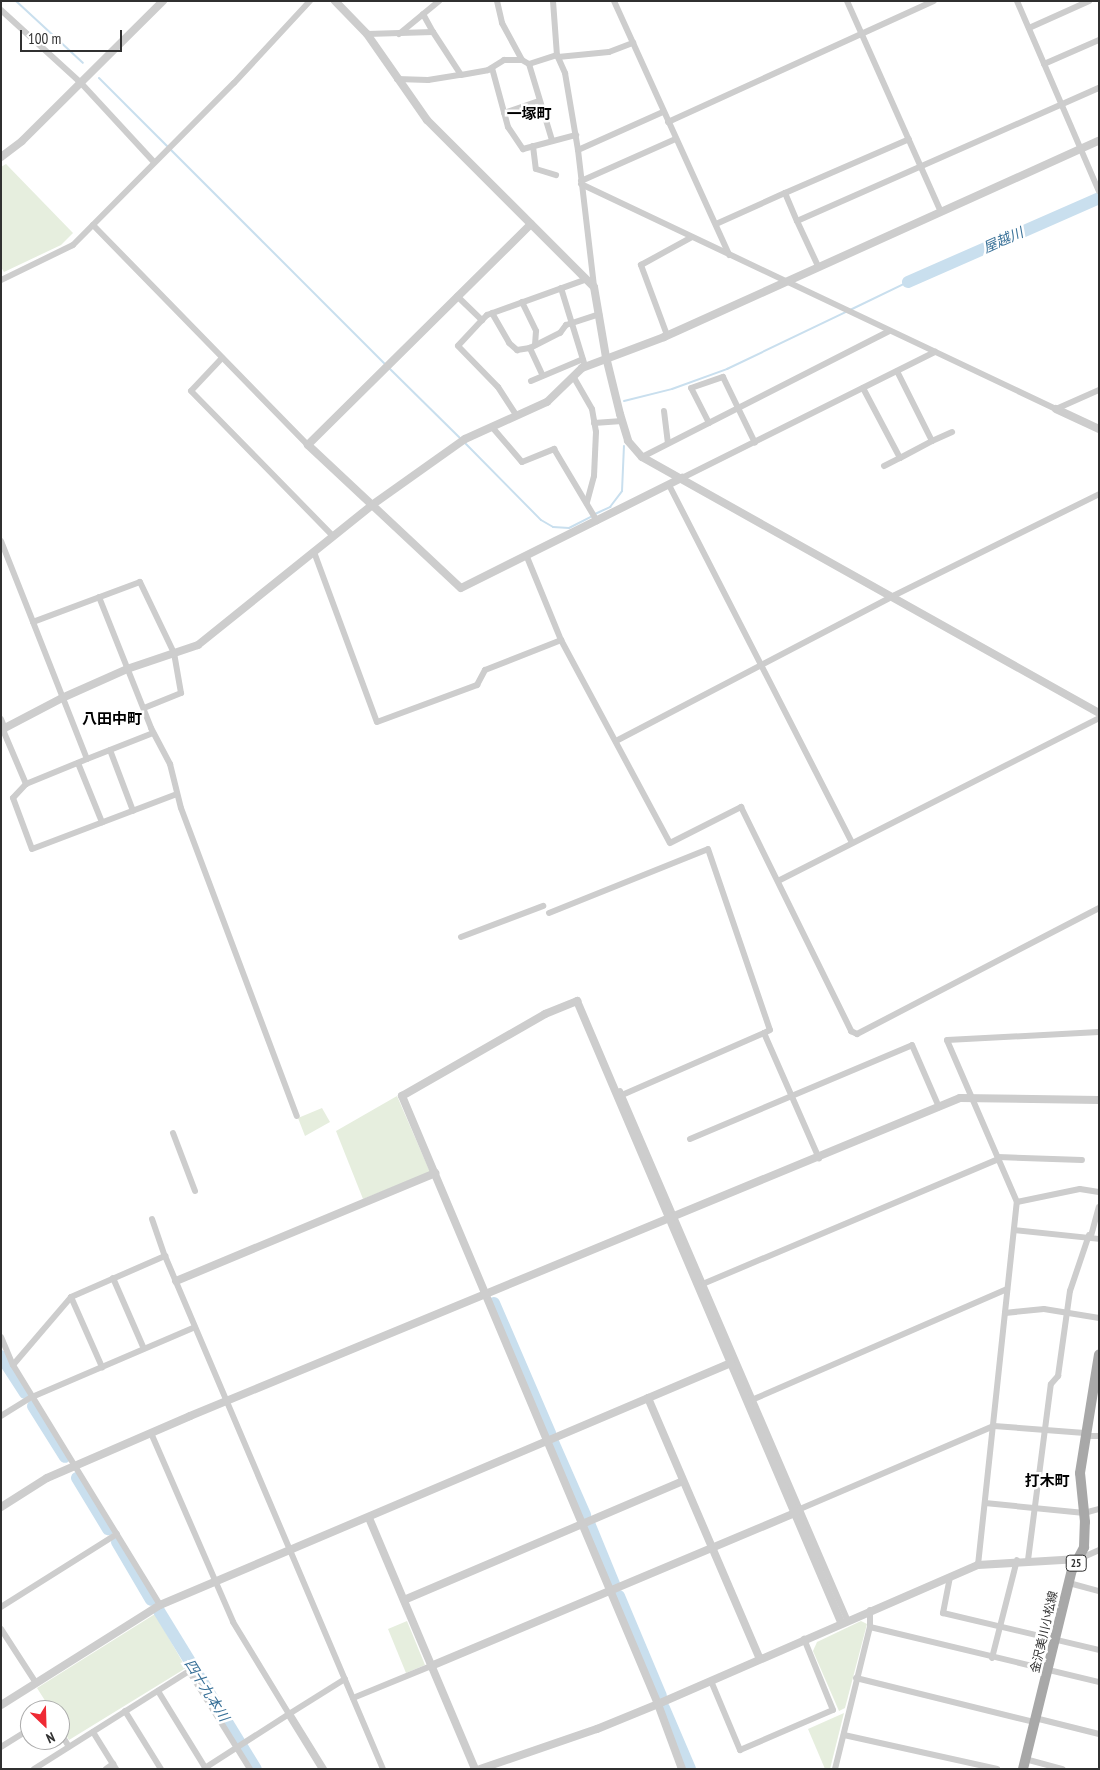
<!DOCTYPE html>
<meta charset="utf-8">
<style>
body{margin:0}
#map{position:relative;width:1100px;height:1770px;overflow:hidden;background:#fff;font-family:"PT Sans Narrow","Noto Sans JP",sans-serif}
div>[style]{position:absolute}
[style*='--x']{left:calc(var(--x)*1px);top:calc(var(--y)*1px);width:calc(var(--w)*1px);rotate:calc(var(--a)*1deg)}
.green>*{inset:0;background:#e6eede}
.stream>*{height:2px;margin:-1px;padding:0 1px;transform-origin:1px;border-radius:1px;background:#c9dfee}
.river>*{height:12px;margin:-6px;padding:0 6px;transform-origin:6px;border-radius:6px;background:#c9dfee}
.minor>*{height:6px;margin:-3px;padding:0 3px;transform-origin:3px;border-radius:3px;background:#cdcdcd}
.tertiary>*{height:8px;margin:-4px;padding:0 4px;transform-origin:4px;border-radius:4px;background:#cdcdcd}
.primary>*{height:10px;margin:-5px;padding:0 5px;transform-origin:5px;border-radius:5px;background:#a8a8a8}
span{translate:-50% -50%;white-space:nowrap;text-align:center;line-height:1.15;-webkit-text-stroke:5px #fff;paint-order:stroke}
.shield-label span{padding:1px 4px;background:#fff;border:1px solid;border-radius:4px;-webkit-text-stroke-width:0}
.shield-label{font-size:11px;color:#303030;font-weight:700}
.street-label{font-size:12px;color:#303030}
.water-label{font-size:14px;color:#397198;font-style:italic}
.quarter-label{font-size:15px;color:#000;font-weight:700}
.frame{position:absolute;inset:0;border:2px solid #303030;pointer-events:none}
.north{position:absolute;left:20px;top:1700px;width:50px;height:50px;box-sizing:border-box;background:#fff;border:1px solid #acacac;border-radius:50%;rotate:156deg;font-size:14px;font-weight:700;line-height:20px;text-align:center;color:#303030}
.north::after{content:'';display:block;margin:auto;width:18px;height:22px;background:#ef2a34;clip-path:polygon(50% 0,100% 100%,50% 72%,0 100%)}
.scale{position:absolute;left:20px;top:30px;width:102px;height:22px;box-sizing:border-box;border:2px solid #303030;border-top:0;padding-left:6px;font-size:15px;line-height:18px;white-space:nowrap;color:#303030;-webkit-text-stroke:4px #fff;paint-order:stroke}
</style>
<div id="map">
<div class="green">
<div style="clip-path:polygon(6px 164px,73px 233px,61px 245px,4px 272px,1px 267px,1px 167px)"></div>
<div style="clip-path:polygon(397px 1096px,430px 1172px,363px 1199px,336px 1131px)"></div>
<div style="clip-path:polygon(322px 1108px,330px 1122px,305px 1136px,298px 1118px)"></div>
<div style="clip-path:polygon(155px 1614px,186px 1668px,69px 1740px,60px 1725px,60px 1710px,51px 1710px,37px 1688px)"></div>
<div style="clip-path:polygon(407px 1621px,425px 1665px,406px 1673px,388px 1629px)"></div>
<div style="clip-path:polygon(861px 1621px,867px 1624px,845px 1708px,839px 1711px,813px 1651px,817px 1642px)"></div>
<div style="clip-path:polygon(844px 1713px,830px 1769px,825px 1769px,808px 1729px)"></div>
</div>
<div class="stream">
<div style="--x:16;--y:1;--w:91;--a:42.8"></div>
<div style="--x:99;--y:78;--w:404;--a:45"></div>
<div style="--x:850;--y:310;--w:64;--a:-25.8"></div>
<div style="--x:389;--y:368;--w:100;--a:44.6"></div>
<div style="--x:624;--y:401;--w:49;--a:-14"></div>
<div style="--x:672;--y:389;--w:59;--a:-20"></div>
<div style="--x:727;--y:369;--w:132;--a:-25.6"></div>
<div style="--x:465;--y:443;--w:108;--a:45.4"></div>
<div style="--x:541;--y:520;--w:14;--a:30"></div>
<div style="--x:553;--y:527;--w:16;--a:4"></div>
<div style="--x:569;--y:528;--w:25;--a:-27"></div>
<div style="--x:595;--y:514;--w:17;--a:-25"></div>
<div style="--x:610;--y:507;--w:20;--a:-53"></div>
<div style="--x:622;--y:491;--w:45;--a:-87.5"></div>
</div>
<div class="river">
<div style="--x:908;--y:282;--w:209;--a:-23.7"></div>
<div style="--x:494;--y:1303;--w:142;--a:66.7"></div>
<div style="--x:1;--y:1356;--w:44;--a:57"></div>
<div style="--x:33;--y:1406;--w:60;--a:57.9"></div>
<div style="--x:553;--y:1442;--w:80;--a:66.3"></div>
<div style="--x:77;--y:1478;--w:60;--a:58.7"></div>
<div style="--x:589;--y:1523;--w:66;--a:67.7"></div>
<div style="--x:117;--y:1542;--w:67;--a:59.6"></div>
<div style="--x:619;--y:1596;--w:108;--a:67.2"></div>
<div style="--x:159;--y:1611;--w:185;--a:58.5"></div>
<div style="--x:664;--y:1708;--w:66;--a:66.9"></div>
</div>
<div class="minor">
<div style="--x:497;--y:1;--w:23;--a:77"></div>
<div style="--x:502;--y:23;--w:42;--a:61.6"></div>
<div style="--x:553;--y:1;--w:54;--a:85.8"></div>
<div style="--x:557;--y:55;--w:20;--a:66"></div>
<div style="--x:565;--y:73;--w:78;--a:80.4"></div>
<div style="--x:578;--y:150;--w:138;--a:83.3"></div>
<div style="--x:614;--y:1;--w:279;--a:65.6"></div>
<div style="--x:847;--y:1;--w:231;--a:66"></div>
<div style="--x:1017;--y:1;--w:207;--a:66.7"></div>
<div style="--x:1;--y:10;--w:108;--a:42.4"></div>
<div style="--x:81;--y:83;--w:106;--a:47.3"></div>
<div style="--x:423;--y:14;--w:21;--a:61"></div>
<div style="--x:1029;--y:28;--w:66;--a:-24.2"></div>
<div style="--x:367;--y:34;--w:66;--a:-1.7"></div>
<div style="--x:433;--y:32;--w:51;--a:56.9"></div>
<div style="--x:461;--y:75;--w:27;--a:-10"></div>
<div style="--x:488;--y:70;--w:19;--a:-32"></div>
<div style="--x:504;--y:60;--w:18;--a:0"></div>
<div style="--x:522;--y:60;--w:8;--a:30"></div>
<div style="--x:529;--y:64;--w:29;--a:-18"></div>
<div style="--x:399;--y:34;--w:52;--a:-39.5"></div>
<div style="--x:558;--y:57;--w:51;--a:-5.6"></div>
<div style="--x:609;--y:52;--w:26;--a:-21"></div>
<div style="--x:529;--y:64;--w:79;--a:73.2"></div>
<div style="--x:1044;--y:64;--w:60;--a:-23.6"></div>
<div style="--x:492;--y:68;--w:61;--a:74.8"></div>
<div style="--x:508;--y:127;--w:27;--a:56"></div>
<div style="--x:523;--y:149;--w:55;--a:-14.8"></div>
<div style="--x:397;--y:79;--w:31;--a:2"></div>
<div style="--x:428;--y:80;--w:33;--a:-9"></div>
<div style="--x:504;--y:113;--w:36;--a:-19"></div>
<div style="--x:668;--y:122;--w:292;--a:-24.5"></div>
<div style="--x:533;--y:146;--w:23;--a:83"></div>
<div style="--x:536;--y:169;--w:21;--a:17"></div>
<div style="--x:578;--y:150;--w:93;--a:-24.1"></div>
<div style="--x:581;--y:181;--w:104;--a:-23.9"></div>
<div style="--x:581;--y:184;--w:526;--a:25.35"></div>
<div style="--x:1056;--y:409;--w:47;--a:-23.8"></div>
<div style="--x:785;--y:193;--w:135;--a:-23.5"></div>
<div style="--x:797;--y:221;--w:50;--a:65"></div>
<div style="--x:716;--y:224;--w:76;--a:-24.2"></div>
<div style="--x:785;--y:193;--w:30;--a:67"></div>
<div style="--x:797;--y:221;--w:330;--a:-23.8"></div>
<div style="--x:93;--y:225;--w:308;--a:45.7"></div>
<div style="--x:1;--y:280;--w:80;--a:-25.9"></div>
<div style="--x:73;--y:245;--w:228;--a:-45.2"></div>
<div style="--x:234;--y:83;--w:112;--a:-47.2"></div>
<div style="--x:561;--y:288;--w:82;--a:72.9"></div>
<div style="--x:457;--y:296;--w:35;--a:44"></div>
<div style="--x:482;--y:320;--w:35;--a:133"></div>
<div style="--x:458;--y:346;--w:57;--a:45.7"></div>
<div style="--x:498;--y:387;--w:33;--a:57"></div>
<div style="--x:522;--y:302;--w:32;--a:64"></div>
<div style="--x:536;--y:331;--w:14;--a:94"></div>
<div style="--x:492;--y:313;--w:34;--a:60"></div>
<div style="--x:509;--y:343;--w:11;--a:41"></div>
<div style="--x:517;--y:350;--w:13;--a:-9"></div>
<div style="--x:482;--y:320;--w:7;--a:-45"></div>
<div style="--x:487;--y:315;--w:106;--a:-19.8"></div>
<div style="--x:667;--y:335;--w:75;--a:-110.4"></div>
<div style="--x:641;--y:265;--w:58;--a:-28.8"></div>
<div style="--x:222;--y:358;--w:45;--a:133.2"></div>
<div style="--x:191;--y:391;--w:203;--a:45.6"></div>
<div style="--x:542;--y:374;--w:29;--a:-115"></div>
<div style="--x:530;--y:348;--w:34;--a:-27"></div>
<div style="--x:560;--y:333;--w:10;--a:-53"></div>
<div style="--x:566;--y:325;--w:35;--a:-18"></div>
<div style="--x:573;--y:376;--w:38;--a:60"></div>
<div style="--x:592;--y:409;--w:23;--a:80"></div>
<div style="--x:596;--y:432;--w:44;--a:92.6"></div>
<div style="--x:594;--y:476;--w:28;--a:105"></div>
<div style="--x:531;--y:381;--w:56;--a:-22.9"></div>
<div style="--x:863;--y:388;--w:79;--a:62.1"></div>
<div style="--x:900;--y:458;--w:36;--a:-28"></div>
<div style="--x:932;--y:441;--w:78;--a:-116.6"></div>
<div style="--x:664;--y:411;--w:32;--a:83"></div>
<div style="--x:594;--y:423;--w:28;--a:-4"></div>
<div style="--x:709;--y:423;--w:39;--a:-117"></div>
<div style="--x:691;--y:388;--w:34;--a:-19"></div>
<div style="--x:723;--y:377;--w:73;--a:64.1"></div>
<div style="--x:492;--y:427;--w:46;--a:49.4"></div>
<div style="--x:522;--y:462;--w:35;--a:-22"></div>
<div style="--x:554;--y:449;--w:84;--a:59.2"></div>
<div style="--x:932;--y:441;--w:22;--a:-24"></div>
<div style="--x:642;--y:457;--w:277;--a:-27"></div>
<div style="--x:884;--y:466;--w:18;--a:-27"></div>
<div style="--x:682;--y:478;--w:283;--a:-26.5"></div>
<div style="--x:669;--y:485;--w:402;--a:62.9"></div>
<div style="--x:1;--y:541;--w:87;--a:68.4"></div>
<div style="--x:314;--y:552;--w:181;--a:69.7"></div>
<div style="--x:377;--y:722;--w:107;--a:-20.3"></div>
<div style="--x:477;--y:685;--w:17;--a:-62"></div>
<div style="--x:485;--y:670;--w:82;--a:-21.5"></div>
<div style="--x:527;--y:557;--w:90;--a:67.7"></div>
<div style="--x:561;--y:640;--w:230;--a:61.8"></div>
<div style="--x:670;--y:843;--w:80;--a:-26.9"></div>
<div style="--x:741;--y:807;--w:250;--a:63.8"></div>
<div style="--x:851;--y:1031;--w:7;--a:27"></div>
<div style="--x:857;--y:1034;--w:273;--a:-27.5"></div>
<div style="--x:99;--y:597;--w:141;--a:68.3"></div>
<div style="--x:151;--y:728;--w:41;--a:62.2"></div>
<div style="--x:170;--y:764;--w:45;--a:76"></div>
<div style="--x:181;--y:808;--w:329;--a:69.4"></div>
<div style="--x:144;--y:708;--w:40;--a:-22"></div>
<div style="--x:181;--y:693;--w:41;--a:-99.9"></div>
<div style="--x:174;--y:653;--w:79;--a:-115.6"></div>
<div style="--x:140;--y:582;--w:114;--a:159.5"></div>
<div style="--x:33;--y:622;--w:147;--a:68.5"></div>
<div style="--x:87;--y:759;--w:71;--a:-21.5"></div>
<div style="--x:1;--y:719;--w:11;--a:68"></div>
<div style="--x:3;--y:730;--w:59;--a:66.9"></div>
<div style="--x:616;--y:741;--w:313;--a:-27.6"></div>
<div style="--x:893;--y:596;--w:230;--a:-26.3"></div>
<div style="--x:110;--y:750;--w:65;--a:69.3"></div>
<div style="--x:87;--y:759;--w:66;--a:157.7"></div>
<div style="--x:26;--y:784;--w:19;--a:133"></div>
<div style="--x:13;--y:798;--w:54;--a:69.6"></div>
<div style="--x:32;--y:849;--w:155;--a:-20.8"></div>
<div style="--x:78;--y:763;--w:64;--a:67.9"></div>
<div style="--x:778;--y:881;--w:360;--a:-26.9"></div>
<div style="--x:549;--y:913;--w:171;--a:-21.9"></div>
<div style="--x:708;--y:849;--w:191;--a:71.1"></div>
<div style="--x:770;--y:1030;--w:7;--a:153"></div>
<div style="--x:461;--y:937;--w:88;--a:-20.7"></div>
<div style="--x:620;--y:1091;--w:575;--a:66.74"></div>
<div style="--x:622;--y:1095;--w:155;--a:-23.6"></div>
<div style="--x:764;--y:1033;--w:137;--a:66.3"></div>
<div style="--x:173;--y:1133;--w:62;--a:69.2"></div>
<div style="--x:690;--y:1139;--w:241;--a:-22.9"></div>
<div style="--x:912;--y:1045;--w:68;--a:66.5"></div>
<div style="--x:998;--y:1157;--w:84;--a:2"></div>
<div style="--x:1017;--y:1202;--w:64;--a:-11.7"></div>
<div style="--x:1080;--y:1189;--w:19;--a:9"></div>
<div style="--x:152;--y:1219;--w:39;--a:71"></div>
<div style="--x:1014;--y:1230;--w:85;--a:6"></div>
<div style="--x:1091;--y:1236;--w:30;--a:-75"></div>
<div style="--x:113;--y:1278;--w:77;--a:66.4"></div>
<div style="--x:705;--y:1283;--w:319;--a:-22.9"></div>
<div style="--x:71;--y:1297;--w:77;--a:66.1"></div>
<div style="--x:1005;--y:1313;--w:39;--a:-6"></div>
<div style="--x:1044;--y:1309;--w:56;--a:9.3"></div>
<div style="--x:1;--y:1337;--w:30;--a:67"></div>
<div style="--x:13;--y:1365;--w:281;--a:58.5"></div>
<div style="--x:13;--y:1365;--w:89;--a:-49.5"></div>
<div style="--x:71;--y:1297;--w:103;--a:-23.6"></div>
<div style="--x:165;--y:1256;--w:557;--a:66.98"></div>
<div style="--x:754;--y:1399;--w:276;--a:-23.5"></div>
<div style="--x:1;--y:1416;--w:36;--a:-32"></div>
<div style="--x:32;--y:1397;--w:177;--a:-23.2"></div>
<div style="--x:151;--y:1433;--w:206;--a:66.5"></div>
<div style="--x:233;--y:1622;--w:108;--a:58.7"></div>
<div style="--x:289;--y:1714;--w:100;--a:147.3"></div>
<div style="--x:1085;--y:1436;--w:14;--a:0"></div>
<div style="--x:985;--y:1503;--w:100;--a:5.8"></div>
<div style="--x:1084;--y:1513;--w:16;--a:-15"></div>
<div style="--x:800;--y:1509;--w:211;--a:-23.2"></div>
<div style="--x:994;--y:1426;--w:91;--a:4.4"></div>
<div style="--x:1079;--y:1559;--w:22;--a:-24"></div>
<div style="--x:1028;--y:1560;--w:177;--a:-82.6"></div>
<div style="--x:1051;--y:1384;--w:11;--a:-49"></div>
<div style="--x:1058;--y:1376;--w:86;--a:-82"></div>
<div style="--x:1070;--y:1291;--w:59;--a:-71.3"></div>
<div style="--x:978;--y:1565;--w:365;--a:-83.9"></div>
<div style="--x:1017;--y:1202;--w:176;--a:-113.4"></div>
<div style="--x:947;--y:1040;--w:152;--a:-3"></div>
<div style="--x:950;--y:1577;--w:37;--a:101"></div>
<div style="--x:943;--y:1613;--w:160;--a:13.3"></div>
<div style="--x:1069;--y:1583;--w:31;--a:15"></div>
<div style="--x:1;--y:1607;--w:137;--a:-32.2"></div>
<div style="--x:870;--y:1627;--w:236;--a:13.5"></div>
<div style="--x:1;--y:1629;--w:64;--a:57.1"></div>
<div style="--x:992;--y:1658;--w:101;--a:-75.7"></div>
<div style="--x:856;--y:1678;--w:183;--a:13.9"></div>
<div style="--x:711;--y:1681;--w:75;--a:67.2"></div>
<div style="--x:740;--y:1750;--w:101;--a:-23.3"></div>
<div style="--x:833;--y:1710;--w:77;--a:-112.2"></div>
<div style="--x:158;--y:1691;--w:92;--a:58.4"></div>
<div style="--x:353;--y:1698;--w:84;--a:-22.3"></div>
<div style="--x:125;--y:1711;--w:68;--a:58.2"></div>
<div style="--x:289;--y:1714;--w:66;--a:-32"></div>
<div style="--x:1035;--y:1718;--w:66;--a:14"></div>
<div style="--x:60;--y:1732;--w:17;--a:59"></div>
<div style="--x:93;--y:1732;--w:44;--a:58.1"></div>
<div style="--x:844;--y:1735;--w:157;--a:12.5"></div>
<div style="--x:1;--y:1747;--w:34;--a:-32"></div>
<div style="--x:1025;--y:1759;--w:39;--a:15"></div>
<div style="--x:34;--y:1769;--w:183;--a:-32.3"></div>
<div style="--x:189;--y:1671;--w:115;--a:58.1"></div>
<div style="--x:106;--y:1769;--w:9;--a:-36"></div>
<div style="--x:835;--y:1769;--w:146;--a:-76.2"></div>
<div style="--x:870;--y:1627;--w:17;--a:-90"></div>
</div>
<div class="tertiary">
<div style="--x:335;--y:1;--w:46;--a:45.9"></div>
<div style="--x:367;--y:34;--w:105;--a:55.1"></div>
<div style="--x:427;--y:120;--w:236;--a:45"></div>
<div style="--x:594;--y:287;--w:71;--a:80.3"></div>
<div style="--x:606;--y:357;--w:59;--a:76.2"></div>
<div style="--x:620;--y:414;--w:28;--a:73"></div>
<div style="--x:628;--y:441;--w:21;--a:49"></div>
<div style="--x:642;--y:457;--w:524;--a:29.26"></div>
<div style="--x:1;--y:157;--w:26;--a:-37"></div>
<div style="--x:22;--y:141;--w:199;--a:-44.8"></div>
<div style="--x:531;--y:224;--w:314;--a:135.3"></div>
<div style="--x:308;--y:445;--w:209;--a:43.1"></div>
<div style="--x:461;--y:588;--w:247;--a:-26.5"></div>
<div style="--x:1056;--y:409;--w:47;--a:24.9"></div>
<div style="--x:1;--y:730;--w:69;--a:-27.7"></div>
<div style="--x:62;--y:698;--w:71;--a:-24"></div>
<div style="--x:127;--y:669;--w:75;--a:-18.7"></div>
<div style="--x:198;--y:645;--w:223;--a:-38.8"></div>
<div style="--x:372;--y:505;--w:114;--a:-35.4"></div>
<div style="--x:465;--y:439;--w:90;--a:-24.3"></div>
<div style="--x:547;--y:402;--w:49;--a:-44.2"></div>
<div style="--x:582;--y:368;--w:88;--a:-20.7"></div>
<div style="--x:664;--y:337;--w:477;--a:-24.3"></div>
<div style="--x:176;--y:1281;--w:281;--a:-22.6"></div>
<div style="--x:648;--y:1398;--w:284;--a:66.8"></div>
<div style="--x:1;--y:1507;--w:54;--a:-32.2"></div>
<div style="--x:47;--y:1478;--w:156;--a:-23.4"></div>
<div style="--x:190;--y:1416;--w:833;--a:-22.44"></div>
<div style="--x:960;--y:1098;--w:139;--a:0.8"></div>
<div style="--x:369;--y:1518;--w:272;--a:67.1"></div>
<div style="--x:404;--y:1600;--w:303;--a:-23.1"></div>
<div style="--x:431;--y:1666;--w:395;--a:-22.8"></div>
<div style="--x:1;--y:1705;--w:188;--a:-32.2"></div>
<div style="--x:160;--y:1605;--w:620;--a:-22.97"></div>
<div style="--x:289;--y:1714;--w:65;--a:58.3"></div>
<div style="--x:480;--y:1769;--w:124;--a:-18.9"></div>
<div style="--x:597;--y:1729;--w:66;--a:-22.3"></div>
<div style="--x:658;--y:1704;--w:660;--a:-112.83"></div>
<div style="--x:402;--y:1096;--w:165;--a:-29.8"></div>
<div style="--x:545;--y:1014;--w:35;--a:-22"></div>
<div style="--x:577;--y:1001;--w:675;--a:66.97"></div>
<div style="--x:682;--y:1769;--w:69;--a:-110.3"></div>
<div style="--x:658;--y:1704;--w:349;--a:-23.5"></div>
<div style="--x:978;--y:1565;--w:101;--a:-3.4"></div>
</div>
<div class="primary">
<div style="--x:1023;--y:1769;--w:205;--a:-76.2"></div>
<div style="--x:1072;--y:1570;--w:26;--a:-62"></div>
<div style="--x:1084;--y:1547;--w:25;--a:-88"></div>
<div style="--x:1085;--y:1522;--w:49;--a:-95.8"></div>
<div style="--x:1080;--y:1473;--w:120;--a:-80.9"></div>
</div>
<div class="shield-label">
<span style="left:1076px;top:1563px">25</span>
</div>
<div class="street-label">
<span style="left:1044px;top:1632px;rotate:-77deg">金沢美川小松線</span>
</div>
<div class="water-label">
<span style="left:1003px;top:240px;rotate:-24deg">屋越川</span>
<span style="left:207px;top:1690px;rotate:58deg">四十九本川</span>
</div>
<div class="quarter-label">
<span style="left:529px;top:114px">一塚町</span>
<span style="left:112px;top:719px">八田中町</span>
<span style="left:1047px;top:1481px">打木町</span>
</div>
<div class="frame"></div>
<div class="north">N</div>
<div class="scale">100 m</div>
</div>
